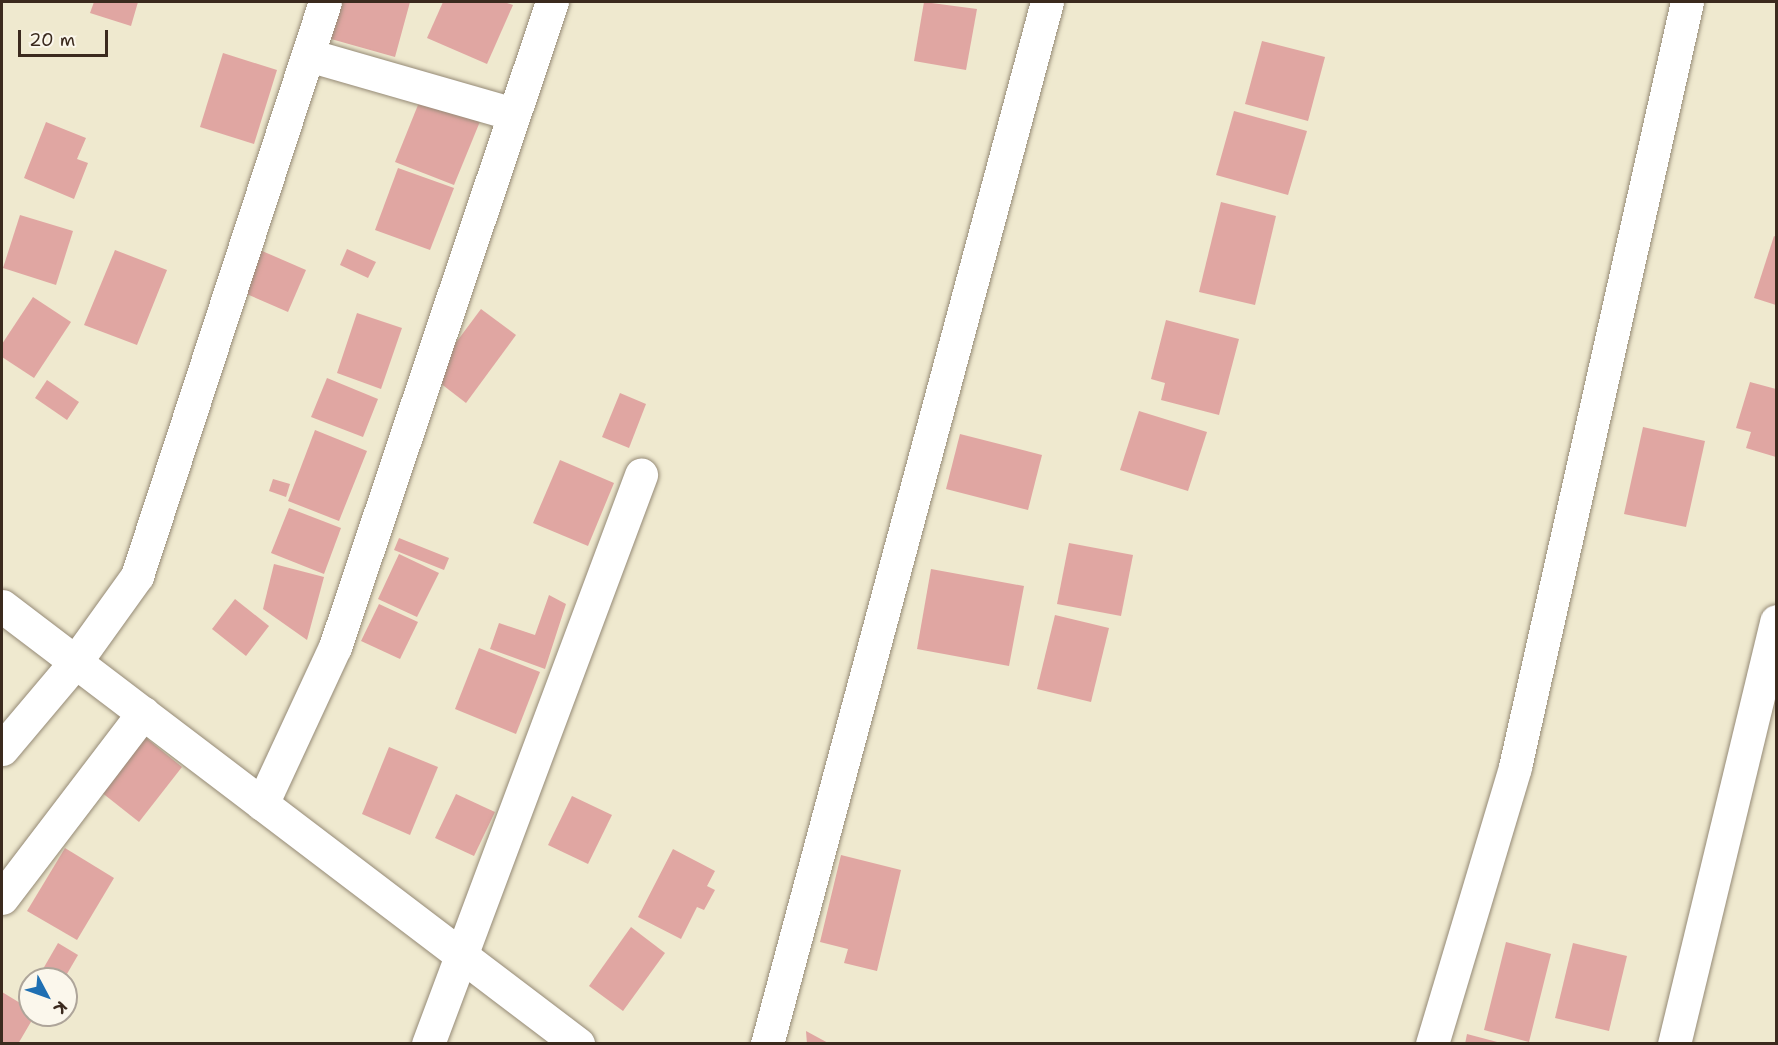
<!DOCTYPE html>
<style>
body{margin:0}
#map{position:relative;width:1778px;height:1045px;overflow:hidden;background:#efe9cf;font-family:"Shantell Sans",sans-serif}
div>[style]{position:absolute}
[style*='--x']{left:calc(var(--x)*1px);top:calc(var(--y)*1px);width:calc(var(--w)*1px);rotate:calc(var(--a)*1deg)}
.building>*{inset:0;background:#e0a6a2}
.roads{filter:drop-shadow(0 0 2px #958a76) drop-shadow(0 0 2px #958a76)}
.minor>*{height:33px;margin:-16.5px;padding:0 16.5px;transform-origin:16.5px;border-radius:16.5px;background:#fff}
.tertiary>*{height:33px;margin:-16.5px;padding:0 16.5px;transform-origin:16.5px;border-radius:16.5px;background:#fff}
span{translate:-50% -50%;white-space:nowrap;text-align:center;line-height:1.15;-webkit-text-stroke:5px #fbf7ec;paint-order:stroke}
.frame{position:absolute;inset:0;border:3px solid #3b2a1e;pointer-events:none}
.north{position:absolute;left:18px;top:967px;width:60px;height:60px;box-sizing:border-box;background:#fbf7ec;border:2px solid #aea59a;border-radius:50%;rotate:131deg;font-size:16px;font-weight:700;line-height:24px;text-align:center;color:#3b2a1e}
.north::after{content:'';display:block;margin:auto;width:21px;height:27px;background:#1f6fb2;clip-path:polygon(50% 0,100% 100%,50% 72%,0 100%)}
.scale{position:absolute;left:18px;top:30px;width:90px;height:27px;box-sizing:border-box;border:3px solid #3b2a1e;border-top:0;padding-left:8px;font-size:18px;line-height:21px;white-space:nowrap;color:#3b2a1e;-webkit-text-stroke:4px #fbf7ec;paint-order:stroke}
</style>
<div id="map">
<div class="building">
<div style="clip-path:polygon(94px 2px,138px 2px,131px 26px,90px 13px)"></div>
<div style="clip-path:polygon(341px 2px,410px 2px,395px 57px,331px 39px)"></div>
<div style="clip-path:polygon(443px 2px,504px 2px,513px 5px,487px 64px,427px 38px)"></div>
<div style="clip-path:polygon(924px 2px,977px 9px,966px 70px,914px 61px)"></div>
<div style="clip-path:polygon(1262px 41px,1325px 57px,1308px 121px,1245px 104px)"></div>
<div style="clip-path:polygon(223px 53px,277px 70px,254px 144px,200px 127px)"></div>
<div style="clip-path:polygon(422px 95px,481px 119px,454px 185px,395px 162px)"></div>
<div style="clip-path:polygon(1234px 111px,1307px 131px,1288px 195px,1216px 175px)"></div>
<div style="clip-path:polygon(46px 122px,86px 138px,77px 159px,88px 163px,74px 199px,24px 178px)"></div>
<div style="clip-path:polygon(398px 168px,454px 188px,430px 250px,375px 230px)"></div>
<div style="clip-path:polygon(1221px 202px,1276px 216px,1255px 305px,1199px 292px)"></div>
<div style="clip-path:polygon(20px 215px,73px 231px,56px 285px,3px 268px)"></div>
<div style="clip-path:polygon(1774px 236px,1776px 237px,1776px 305px,1754px 298px)"></div>
<div style="clip-path:polygon(253px 247px,306px 270px,288px 312px,235px 289px)"></div>
<div style="clip-path:polygon(347px 249px,376px 262px,368px 278px,340px 265px)"></div>
<div style="clip-path:polygon(115px 250px,167px 270px,137px 345px,84px 325px)"></div>
<div style="clip-path:polygon(33px 297px,71px 322px,34px 378px,2px 357px,2px 344px)"></div>
<div style="clip-path:polygon(481px 309px,516px 335px,466px 403px,431px 376px)"></div>
<div style="clip-path:polygon(357px 313px,402px 328px,381px 389px,337px 373px)"></div>
<div style="clip-path:polygon(1166px 320px,1239px 339px,1219px 415px,1161px 400px,1165px 383px,1151px 379px)"></div>
<div style="clip-path:polygon(327px 378px,378px 399px,363px 437px,311px 417px)"></div>
<div style="clip-path:polygon(47px 380px,79px 402px,67px 420px,35px 398px)"></div>
<div style="clip-path:polygon(1750px 382px,1776px 389px,1776px 457px,1746px 448px,1751px 432px,1736px 428px)"></div>
<div style="clip-path:polygon(620px 393px,646px 404px,629px 448px,602px 437px)"></div>
<div style="clip-path:polygon(1139px 411px,1207px 432px,1188px 491px,1120px 470px)"></div>
<div style="clip-path:polygon(1643px 427px,1705px 441px,1686px 527px,1624px 514px)"></div>
<div style="clip-path:polygon(315px 430px,367px 451px,339px 521px,288px 501px)"></div>
<div style="clip-path:polygon(960px 434px,1042px 455px,1028px 510px,946px 489px)"></div>
<div style="clip-path:polygon(560px 460px,614px 483px,588px 546px,533px 523px)"></div>
<div style="clip-path:polygon(273px 479px,290px 484px,286px 497px,269px 491px)"></div>
<div style="clip-path:polygon(289px 508px,341px 528px,324px 574px,271px 553px)"></div>
<div style="clip-path:polygon(399px 538px,449px 558px,444px 570px,394px 550px)"></div>
<div style="clip-path:polygon(1069px 543px,1133px 555px,1121px 616px,1057px 604px)"></div>
<div style="clip-path:polygon(399px 554px,439px 573px,417px 617px,378px 599px)"></div>
<div style="clip-path:polygon(274px 564px,324px 577px,307px 640px,263px 609px)"></div>
<div style="clip-path:polygon(931px 569px,1024px 586px,1009px 666px,917px 649px)"></div>
<div style="clip-path:polygon(549px 595px,566px 604px,545px 669px,490px 649px,499px 623px,535px 635px)"></div>
<div style="clip-path:polygon(235px 599px,269px 626px,246px 656px,212px 629px)"></div>
<div style="clip-path:polygon(379px 604px,418px 622px,400px 659px,361px 641px)"></div>
<div style="clip-path:polygon(1055px 615px,1109px 628px,1091px 702px,1037px 689px)"></div>
<div style="clip-path:polygon(479px 648px,540px 672px,516px 734px,455px 709px)"></div>
<div style="clip-path:polygon(140px 733px,182px 767px,139px 822px,96px 788px)"></div>
<div style="clip-path:polygon(389px 747px,438px 767px,410px 835px,362px 814px)"></div>
<div style="clip-path:polygon(456px 794px,495px 812px,474px 856px,435px 838px)"></div>
<div style="clip-path:polygon(572px 796px,612px 815px,588px 864px,548px 845px)"></div>
<div style="clip-path:polygon(65px 848px,114px 878px,77px 940px,27px 911px)"></div>
<div style="clip-path:polygon(673px 849px,715px 871px,707px 886px,715px 890px,704px 910px,697px 907px,681px 939px,638px 917px)"></div>
<div style="clip-path:polygon(841px 855px,901px 870px,877px 971px,844px 963px,848px 949px,820px 942px)"></div>
<div style="clip-path:polygon(631px 927px,665px 953px,623px 1011px,589px 986px)"></div>
<div style="clip-path:polygon(1506px 942px,1551px 954px,1529px 1042px,1484px 1030px)"></div>
<div style="clip-path:polygon(58px 943px,78px 955px,64px 979px,43px 969px)"></div>
<div style="clip-path:polygon(1573px 943px,1627px 956px,1609px 1031px,1555px 1018px)"></div>
<div style="clip-path:polygon(2px 992px,30px 1009px,30px 1015px,35px 1015px,18px 1044px,2px 1044px)"></div>
<div style="clip-path:polygon(806px 1031px,830px 1044px,807px 1044px)"></div>
<div style="clip-path:polygon(1467px 1034px,1501px 1043px,1501px 1044px,1465px 1044px)"></div>
</div>
<div class="roads">
<div class="minor">
<div style="--x:308;--y:55;--w:214;--a:16"></div>
<div style="--x:2;--y:749;--w:115;--a:-49.9"></div>
<div style="--x:76;--y:661;--w:105;--a:-54.3"></div>
<div style="--x:137;--y:576;--w:604;--a:-71.87"></div>
<div style="--x:262;--y:804;--w:173;--a:-65.1"></div>
<div style="--x:335;--y:647;--w:681;--a:-71.41"></div>
<div style="--x:2;--y:898;--w:233;--a:-52.7"></div>
<div style="--x:428;--y:1044;--w:608;--a:-69.48"></div>
<div style="--x:1432;--y:1044;--w:289;--a:-73.3"></div>
<div style="--x:1515;--y:767;--w:784;--a:-77.33"></div>
<div style="--x:1674;--y:1044;--w:435;--a:-76.4"></div>
</div>
<div class="tertiary">
<div style="--x:2;--y:606;--w:724;--a:37.25"></div>
<div style="--x:767;--y:1044;--w:1079;--a:-74.96"></div>
</div>
</div>
<div class="frame"></div>
<div class="north">K</div>
<div class="scale">20 m</div>
</div>
